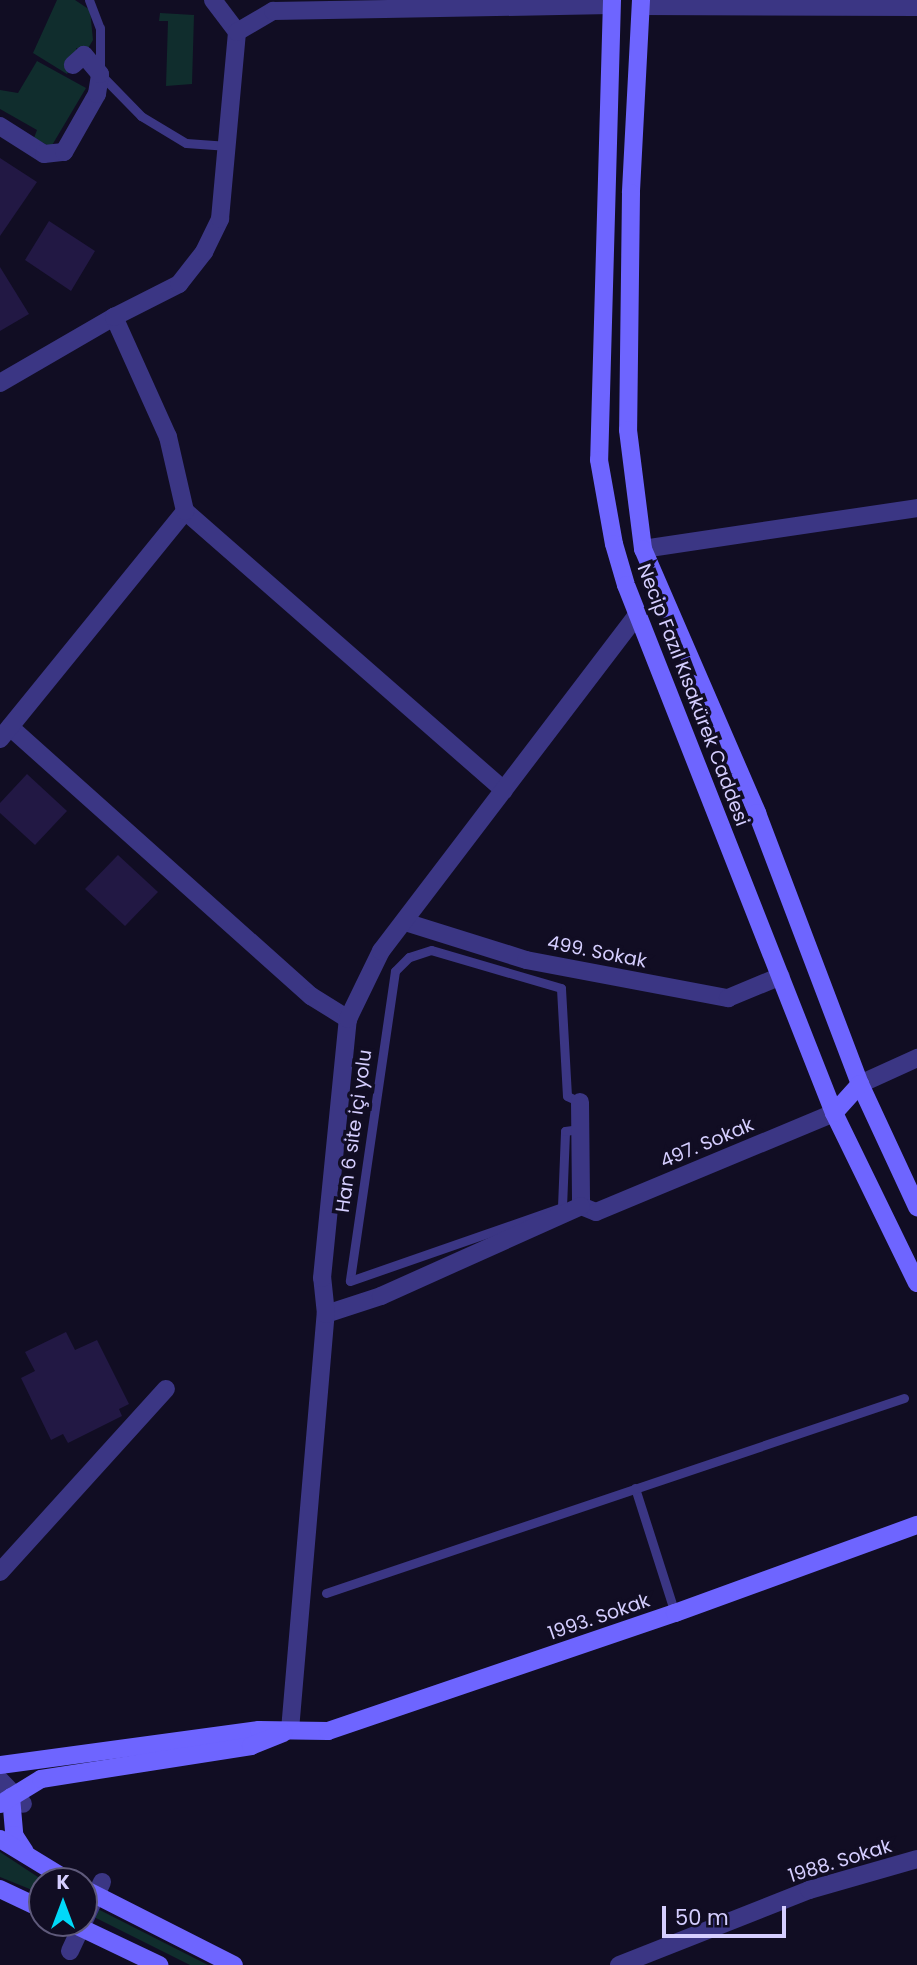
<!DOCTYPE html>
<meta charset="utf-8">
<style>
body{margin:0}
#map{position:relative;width:917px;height:1965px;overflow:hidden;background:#110d23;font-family:Poppins,sans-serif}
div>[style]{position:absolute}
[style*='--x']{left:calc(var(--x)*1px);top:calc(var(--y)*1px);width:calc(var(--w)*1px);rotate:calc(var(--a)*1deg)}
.green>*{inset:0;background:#102d2d}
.building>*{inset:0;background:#221844}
.lane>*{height:9px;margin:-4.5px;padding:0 4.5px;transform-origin:4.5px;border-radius:4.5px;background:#3b3684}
.street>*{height:18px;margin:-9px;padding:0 9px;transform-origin:9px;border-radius:9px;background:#3b3684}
.secondary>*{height:18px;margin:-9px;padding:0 9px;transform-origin:9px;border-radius:9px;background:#6e65ff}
span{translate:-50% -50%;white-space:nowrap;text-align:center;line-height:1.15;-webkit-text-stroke:7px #110d23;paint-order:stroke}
.street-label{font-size:19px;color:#d5ceff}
.north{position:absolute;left:28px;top:1867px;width:70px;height:70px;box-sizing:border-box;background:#110d23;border:2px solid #5f5a7b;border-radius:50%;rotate:0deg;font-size:19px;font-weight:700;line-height:28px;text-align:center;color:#d5ceff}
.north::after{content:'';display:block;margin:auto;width:24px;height:32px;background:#00d9f9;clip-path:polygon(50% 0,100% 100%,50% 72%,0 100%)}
.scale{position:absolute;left:662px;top:1906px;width:124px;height:32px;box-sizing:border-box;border:4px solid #d5ceff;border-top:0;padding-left:9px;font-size:21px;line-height:24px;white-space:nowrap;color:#d5ceff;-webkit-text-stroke:5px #110d23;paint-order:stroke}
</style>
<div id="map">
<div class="green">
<div style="clip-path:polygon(57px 0,75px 0,90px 10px,93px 40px,87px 50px,76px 48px,78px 55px,67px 74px,33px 53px)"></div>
<div style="clip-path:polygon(160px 13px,194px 15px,192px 84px,166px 86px,168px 21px,159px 21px)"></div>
<div style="clip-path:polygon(37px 61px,86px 88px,51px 147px,34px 138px,37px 130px,0 109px,0 90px,18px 93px)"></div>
<div style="clip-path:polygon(0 1852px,44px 1881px,42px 1894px,0 1877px)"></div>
<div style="clip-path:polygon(84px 1902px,208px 1965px,190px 1965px,84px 1912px)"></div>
</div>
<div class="building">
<div style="clip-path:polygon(0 158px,37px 182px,0 236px)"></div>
<div style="clip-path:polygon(49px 221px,95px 251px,71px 291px,25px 260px)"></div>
<div style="clip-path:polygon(0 267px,29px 314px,0 331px)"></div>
<div style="clip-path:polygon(27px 774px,67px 811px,35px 845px,0 813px,0 803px)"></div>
<div style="clip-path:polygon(118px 855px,158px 892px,125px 926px,85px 889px)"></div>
<div style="clip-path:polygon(66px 1332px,75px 1350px,97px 1340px,129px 1404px,119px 1409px,122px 1416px,68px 1443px,63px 1434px,51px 1440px,21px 1378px,35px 1371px,25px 1352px)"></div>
</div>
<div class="lane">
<div style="--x:89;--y:0;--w:30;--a:69"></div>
<div style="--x:100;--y:28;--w:46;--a:90"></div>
<div style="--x:100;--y:74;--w:59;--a:45.7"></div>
<div style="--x:141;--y:116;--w:52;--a:31"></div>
<div style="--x:186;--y:143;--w:42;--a:4.1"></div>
<div style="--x:580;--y:1102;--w:14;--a:-155"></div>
<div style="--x:567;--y:1096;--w:108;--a:-93.2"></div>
<div style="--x:561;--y:988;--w:135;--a:-163.7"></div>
<div style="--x:431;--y:950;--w:23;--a:162"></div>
<div style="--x:409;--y:957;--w:20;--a:135"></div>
<div style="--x:395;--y:971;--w:313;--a:98.3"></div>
<div style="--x:350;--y:1281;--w:225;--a:-19.2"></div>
<div style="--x:562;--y:1207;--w:76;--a:-87.7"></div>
<div style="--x:565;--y:1131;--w:15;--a:-8"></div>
<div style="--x:635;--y:1488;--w:131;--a:72.3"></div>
<div style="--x:326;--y:1593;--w:610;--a:-18.64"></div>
</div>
<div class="street">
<div style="--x:213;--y:0;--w:40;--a:53"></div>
<div style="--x:641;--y:6;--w:276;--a:0.2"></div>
<div style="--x:0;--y:126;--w:52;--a:32.5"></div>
<div style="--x:44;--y:154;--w:20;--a:-6"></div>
<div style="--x:64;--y:152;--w:67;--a:-60.4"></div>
<div style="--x:97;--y:94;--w:20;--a:-81"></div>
<div style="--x:100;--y:74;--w:25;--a:-130"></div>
<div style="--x:84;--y:55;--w:15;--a:138"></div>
<div style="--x:0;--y:383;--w:132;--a:-30.1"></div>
<div style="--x:185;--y:511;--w:424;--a:41.2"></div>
<div style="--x:643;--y:549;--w:277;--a:-8.5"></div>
<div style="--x:10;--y:727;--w:404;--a:41.8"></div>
<div style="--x:311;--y:996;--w:44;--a:31.9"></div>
<div style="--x:0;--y:739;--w:294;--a:-50.9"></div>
<div style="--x:185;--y:511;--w:76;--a:-102.9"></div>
<div style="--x:168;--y:437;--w:132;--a:-114.2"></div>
<div style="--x:114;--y:317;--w:73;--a:-26.9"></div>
<div style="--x:179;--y:284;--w:41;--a:-52"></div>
<div style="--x:204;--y:252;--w:37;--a:-64"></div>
<div style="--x:220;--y:219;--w:188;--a:-84.8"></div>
<div style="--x:237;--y:32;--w:42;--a:-30.3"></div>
<div style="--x:273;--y:11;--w:338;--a:-1"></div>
<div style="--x:405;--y:922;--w:127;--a:17.4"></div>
<div style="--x:526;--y:960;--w:206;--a:10.7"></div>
<div style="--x:728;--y:998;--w:57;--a:-22.5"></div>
<div style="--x:860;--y:1084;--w:63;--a:-24.5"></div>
<div style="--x:580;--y:1102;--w:104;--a:89.4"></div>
<div style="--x:581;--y:1206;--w:16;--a:22"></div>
<div style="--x:596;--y:1212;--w:258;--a:-22.6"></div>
<div style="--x:326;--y:1314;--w:58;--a:-18.1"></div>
<div style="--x:381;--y:1296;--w:219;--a:-24.2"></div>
<div style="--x:0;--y:1572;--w:247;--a:-47.8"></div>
<div style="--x:290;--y:1730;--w:418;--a:-85.1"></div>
<div style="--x:326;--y:1314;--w:36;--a:-96"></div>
<div style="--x:322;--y:1278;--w:260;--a:-84.3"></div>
<div style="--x:348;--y:1019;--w:76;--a:-64.1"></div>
<div style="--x:381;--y:951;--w:424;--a:-52.7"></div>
<div style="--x:0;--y:1780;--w:33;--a:46"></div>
<div style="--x:84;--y:1921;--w:43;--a:-65.2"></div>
<div style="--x:70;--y:1951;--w:31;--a:-65"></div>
<div style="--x:619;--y:1965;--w:204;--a:-21.5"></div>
<div style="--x:809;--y:1890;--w:112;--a:-16"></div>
</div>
<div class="secondary">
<div style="--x:612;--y:0;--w:460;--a:91.6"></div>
<div style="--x:599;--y:460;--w:85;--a:79.9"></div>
<div style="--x:614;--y:544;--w:43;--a:73.7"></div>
<div style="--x:626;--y:585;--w:567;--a:68.5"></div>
<div style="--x:834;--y:1113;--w:189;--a:64"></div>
<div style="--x:641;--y:0;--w:193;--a:93"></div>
<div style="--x:631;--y:193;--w:237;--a:90.7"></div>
<div style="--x:628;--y:430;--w:120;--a:82.8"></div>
<div style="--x:643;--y:549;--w:288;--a:66.6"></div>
<div style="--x:757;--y:813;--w:290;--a:69.2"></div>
<div style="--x:860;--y:1084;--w:136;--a:65.1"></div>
<div style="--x:834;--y:1113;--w:39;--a:-48"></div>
<div style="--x:0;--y:1765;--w:261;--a:-7.7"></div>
<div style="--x:259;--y:1730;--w:69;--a:0.8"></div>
<div style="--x:328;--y:1731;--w:367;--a:-18.8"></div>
<div style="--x:675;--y:1613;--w:258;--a:-20"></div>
<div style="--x:11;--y:1797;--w:38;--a:85"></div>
<div style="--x:14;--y:1835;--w:20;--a:57"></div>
<div style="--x:0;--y:1804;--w:48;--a:-31.4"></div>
<div style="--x:41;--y:1779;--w:213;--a:-8.9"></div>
<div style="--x:251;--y:1746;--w:35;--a:-22"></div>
<div style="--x:0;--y:1839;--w:81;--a:31.3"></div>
<div style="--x:0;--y:1889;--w:47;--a:25.5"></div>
<div style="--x:84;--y:1889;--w:168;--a:26.9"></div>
<div style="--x:71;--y:1923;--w:98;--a:25.5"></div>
</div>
<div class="street-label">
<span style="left:693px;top:695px;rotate:69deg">Necip Fazıl Kısakürek Caddesi</span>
<span style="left:597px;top:952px;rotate:11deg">499. Sokak</span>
<span style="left:354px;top:1131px;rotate:-82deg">Han 6 site içi yolu</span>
<span style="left:707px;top:1143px;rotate:-23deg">497. Sokak</span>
<span style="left:599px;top:1617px;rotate:-19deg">1993. Sokak</span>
<span style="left:840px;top:1861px;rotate:-17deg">1988. Sokak</span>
</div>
<div class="north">K</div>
<div class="scale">50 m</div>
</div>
